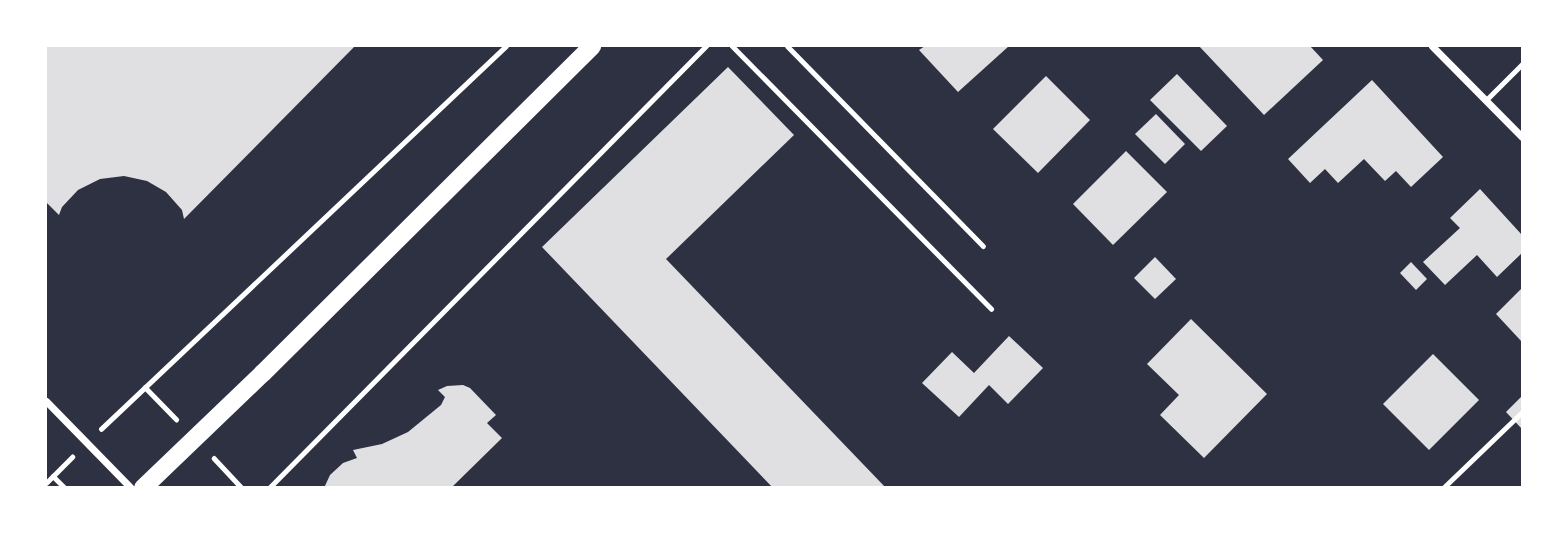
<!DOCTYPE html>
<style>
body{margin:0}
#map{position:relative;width:1568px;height:533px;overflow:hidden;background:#2d3142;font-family:Bitter,serif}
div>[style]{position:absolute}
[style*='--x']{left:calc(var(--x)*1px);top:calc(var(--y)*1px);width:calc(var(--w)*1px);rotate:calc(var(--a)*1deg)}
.building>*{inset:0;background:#e0e0e3}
.path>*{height:4.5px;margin:-2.25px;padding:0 2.25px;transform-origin:2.25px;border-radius:2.25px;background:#fff}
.service>*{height:5px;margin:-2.5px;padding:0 2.5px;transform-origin:2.5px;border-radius:2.5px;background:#fff}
.minor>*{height:7px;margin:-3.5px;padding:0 3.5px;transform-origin:3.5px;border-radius:3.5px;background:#fff}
.primary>*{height:18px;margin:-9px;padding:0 9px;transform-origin:9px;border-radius:9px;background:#fff}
span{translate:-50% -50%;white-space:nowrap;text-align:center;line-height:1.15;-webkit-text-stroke:5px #fff;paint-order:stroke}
.frame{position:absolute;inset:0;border:47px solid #fff;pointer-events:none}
</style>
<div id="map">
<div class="building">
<div style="clip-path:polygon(46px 46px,355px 46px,184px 219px,182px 210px,166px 192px,147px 181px,124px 176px,100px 179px,78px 190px,62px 207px,59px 215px,46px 202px)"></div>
<div style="clip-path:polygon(925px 46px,1009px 46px,958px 92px,919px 50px)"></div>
<div style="clip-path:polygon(1199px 46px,1310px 46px,1323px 60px,1264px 115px)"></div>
<div style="clip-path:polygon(728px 67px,794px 135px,666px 259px,886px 488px,773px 488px,542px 247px)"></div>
<div style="clip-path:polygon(1177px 74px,1227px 126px,1201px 151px,1150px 100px)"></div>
<div style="clip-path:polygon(1046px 76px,1090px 120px,1038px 173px,993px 129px)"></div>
<div style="clip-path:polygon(1372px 80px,1443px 157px,1411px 187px,1396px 171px,1385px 181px,1364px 159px,1338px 183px,1325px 169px,1310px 183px,1288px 159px)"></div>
<div style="clip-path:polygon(1156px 114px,1185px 144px,1165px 164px,1135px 134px)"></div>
<div style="clip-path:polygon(1126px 151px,1167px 192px,1113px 245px,1073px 204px)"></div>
<div style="clip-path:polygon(1480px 189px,1522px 235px,1522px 253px,1497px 277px,1477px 255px,1445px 285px,1423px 262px,1460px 228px,1450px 218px)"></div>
<div style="clip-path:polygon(1155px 257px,1176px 279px,1155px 299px,1134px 278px)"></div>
<div style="clip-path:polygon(1411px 262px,1427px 279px,1416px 290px,1400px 273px)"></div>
<div style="clip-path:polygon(1522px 288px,1522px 342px,1496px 314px)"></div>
<div style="clip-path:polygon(1191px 319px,1267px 394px,1204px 458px,1160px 415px,1179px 395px,1147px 364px)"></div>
<div style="clip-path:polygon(1009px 336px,1043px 368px,1008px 404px,989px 385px,959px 417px,922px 383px,952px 352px,974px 373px)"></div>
<div style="clip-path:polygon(1433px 354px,1479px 400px,1429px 450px,1383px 404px)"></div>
<div style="clip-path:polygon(463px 385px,470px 388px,496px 415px,487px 423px,502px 438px,451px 488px,324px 488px,330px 475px,343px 463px,357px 458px,353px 450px,382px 444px,408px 432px,441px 405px,445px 397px,438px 390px,447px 386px)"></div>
<div style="clip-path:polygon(1522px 396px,1522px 429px,1506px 412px)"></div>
</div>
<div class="path">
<div style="--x:145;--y:387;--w:45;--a:45.9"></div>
<div style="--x:101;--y:429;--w:557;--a:-43.4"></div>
<div style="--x:214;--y:458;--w:41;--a:47"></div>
<div style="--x:53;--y:476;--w:17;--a:45"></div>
<div style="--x:46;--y:483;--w:37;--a:-45"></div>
<div style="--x:269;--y:488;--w:622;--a:-45.33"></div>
</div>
<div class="service">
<div style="--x:732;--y:46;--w:369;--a:45.4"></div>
<div style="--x:787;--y:46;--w:280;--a:45.6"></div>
<div style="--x:1486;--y:100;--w:51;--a:-45"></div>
<div style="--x:1443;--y:488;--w:110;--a:-43.9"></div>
</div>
<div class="minor">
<div style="--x:1432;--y:46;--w:128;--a:45.3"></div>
<div style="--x:46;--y:401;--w:122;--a:45.7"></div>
</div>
<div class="primary">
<div style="--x:143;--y:488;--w:166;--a:-43.8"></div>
<div style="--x:263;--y:373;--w:464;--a:-44.8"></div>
</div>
<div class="frame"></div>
</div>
